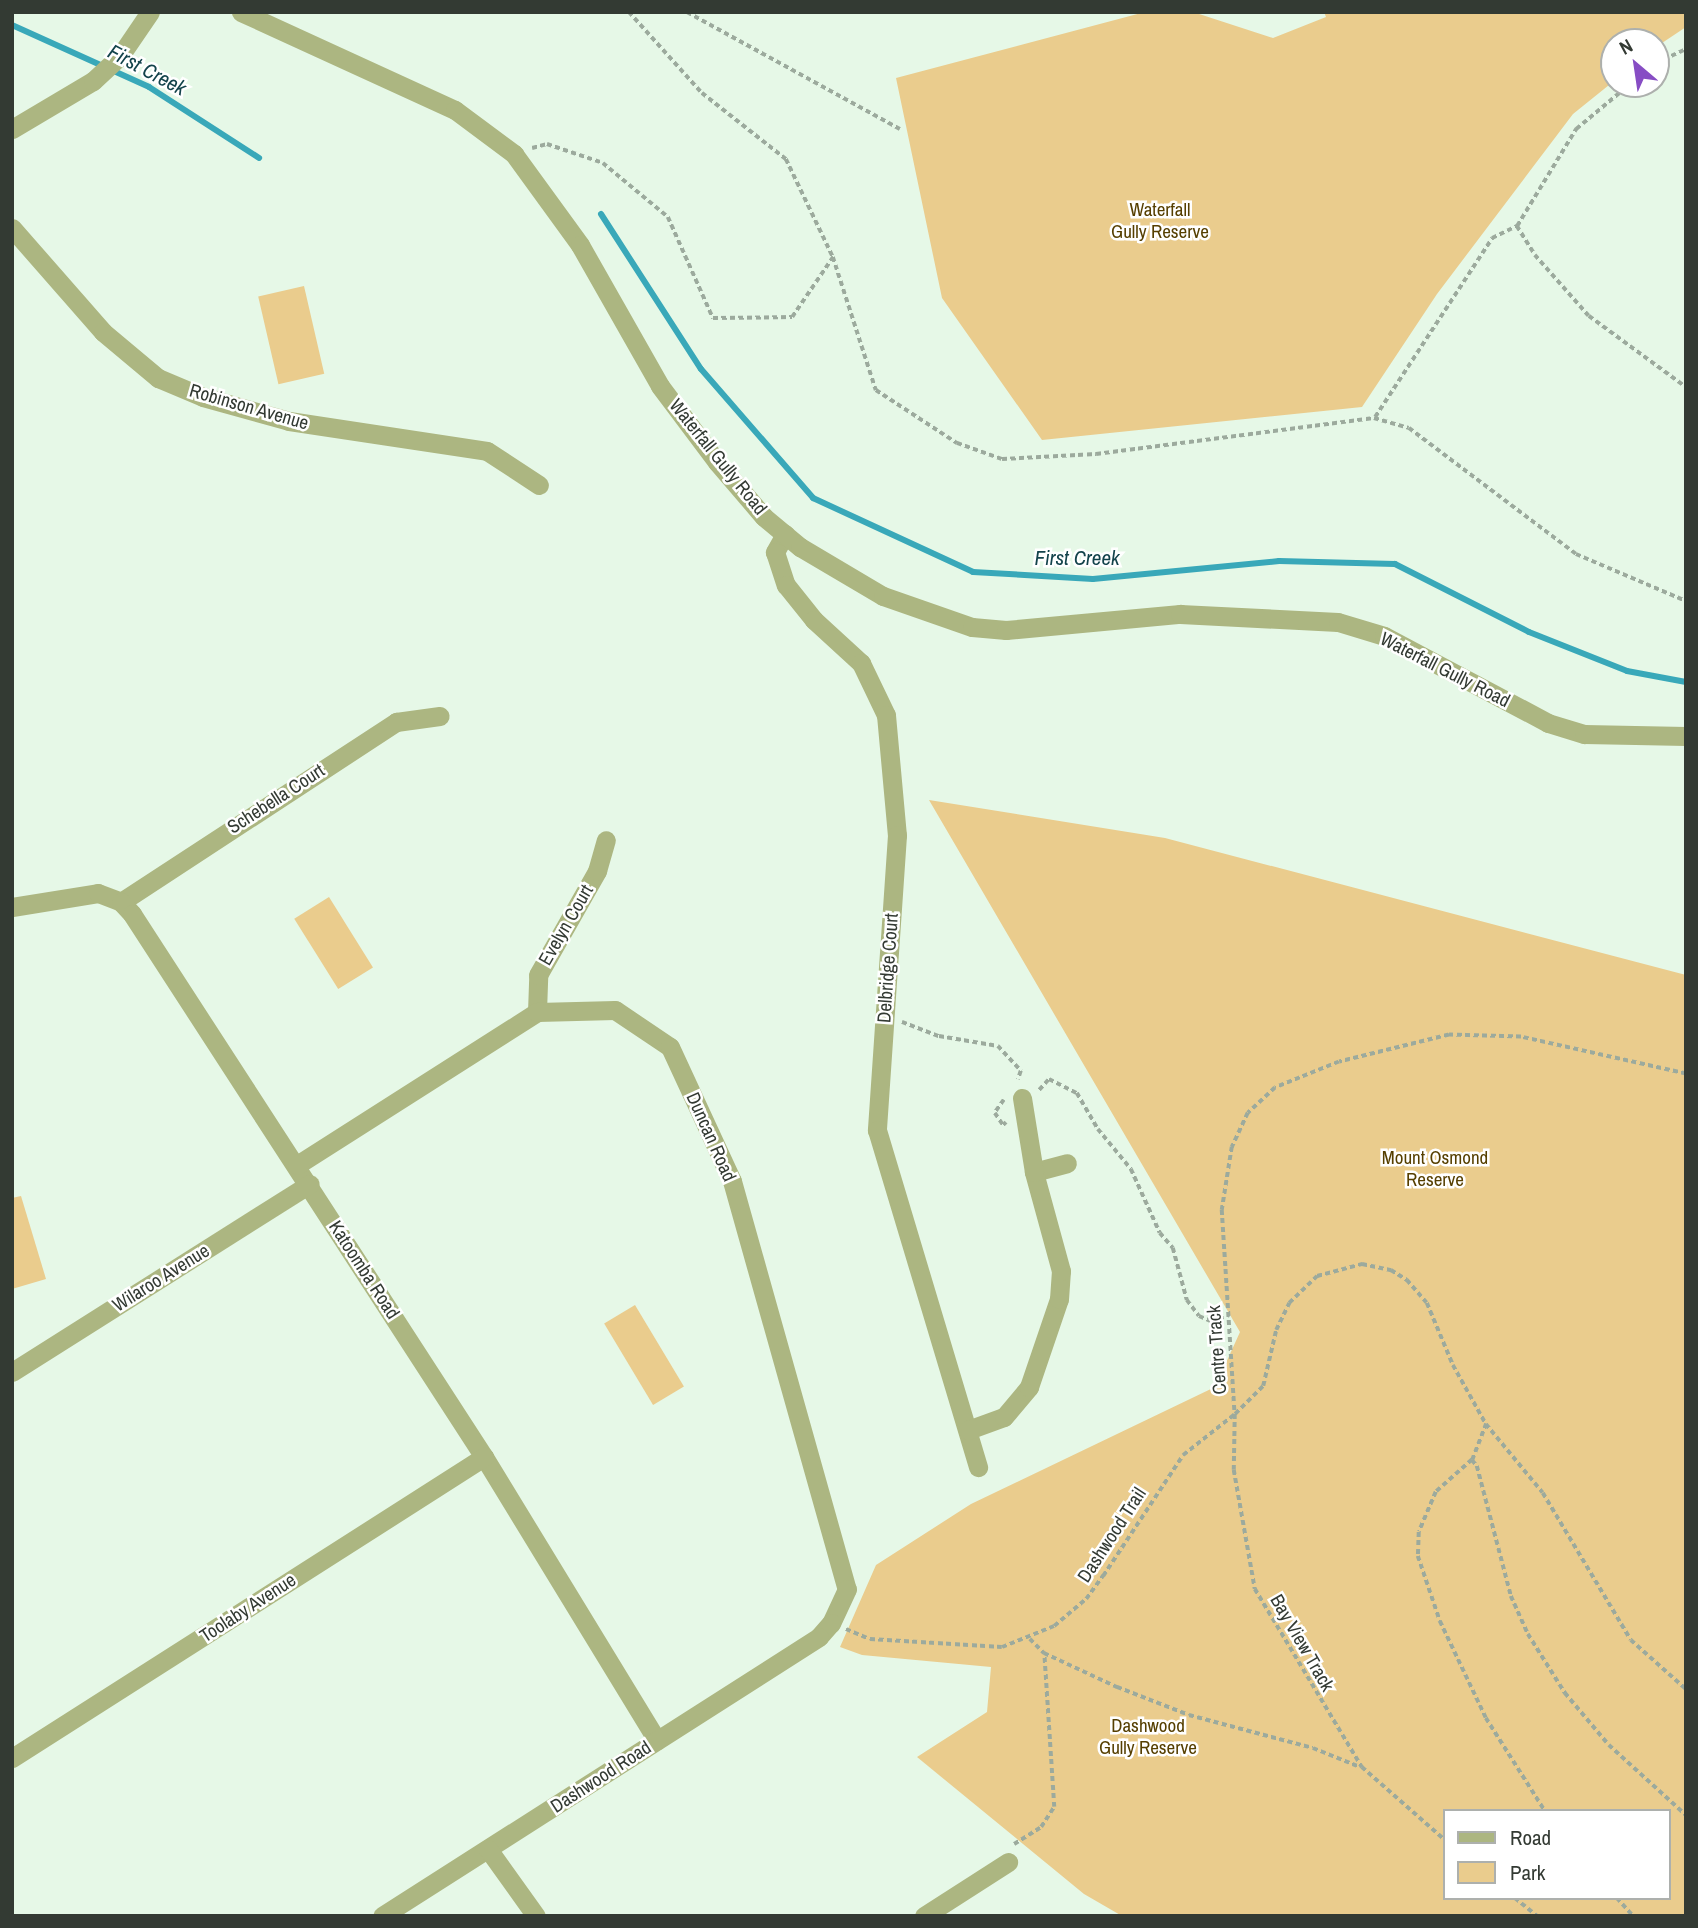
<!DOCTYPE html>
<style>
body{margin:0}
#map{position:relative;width:1698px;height:1928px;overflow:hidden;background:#e6f8e7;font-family:"Archivo Narrow",sans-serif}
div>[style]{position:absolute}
.green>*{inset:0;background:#eacc8d;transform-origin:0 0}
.stream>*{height:6px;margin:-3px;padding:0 3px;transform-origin:3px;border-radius:3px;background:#39a8b9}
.path>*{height:3.5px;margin-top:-1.75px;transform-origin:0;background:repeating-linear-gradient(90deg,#9caa9d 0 5px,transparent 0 8.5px)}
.minor>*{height:19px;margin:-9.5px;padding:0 9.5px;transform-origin:9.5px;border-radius:9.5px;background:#acb681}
.tertiary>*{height:19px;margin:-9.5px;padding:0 9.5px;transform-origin:9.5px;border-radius:9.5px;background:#acb681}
span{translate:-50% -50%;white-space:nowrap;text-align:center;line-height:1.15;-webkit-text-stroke:5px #fff;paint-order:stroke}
.park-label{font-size:19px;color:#563f00}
.street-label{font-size:19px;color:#333a33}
.water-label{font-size:21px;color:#13434b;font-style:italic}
.frame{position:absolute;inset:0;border:14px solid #333a33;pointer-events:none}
.legend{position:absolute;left:1443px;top:1809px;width:228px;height:91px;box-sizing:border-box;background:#fff;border:2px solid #adb0ad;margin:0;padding:9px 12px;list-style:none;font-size:21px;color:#333a33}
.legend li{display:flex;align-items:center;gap:14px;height:35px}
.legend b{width:35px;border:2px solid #adb0ad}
.north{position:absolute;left:1600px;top:28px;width:70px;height:70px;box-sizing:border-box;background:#fff;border:2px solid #adb0ad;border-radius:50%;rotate:331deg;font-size:19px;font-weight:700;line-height:28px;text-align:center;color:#333a33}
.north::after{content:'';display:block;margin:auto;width:24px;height:32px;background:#874dc4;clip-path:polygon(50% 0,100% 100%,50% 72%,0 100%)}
</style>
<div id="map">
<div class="green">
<div style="clip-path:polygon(1145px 12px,1193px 12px,1273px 38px,1326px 17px,1324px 12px,1686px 12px,1686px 27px,1656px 47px,1656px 42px,1614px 42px,1614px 81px,1573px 114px,1437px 294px,1362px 407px,1042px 440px,942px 298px,896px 78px)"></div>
<div style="left:304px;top:286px;width:90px;height:47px;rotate:77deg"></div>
<div style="clip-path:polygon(evenodd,929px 800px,1165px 838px,1686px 975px,1686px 1916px,1122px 1916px,1084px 1894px,917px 1757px,987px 1712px,991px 1667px,862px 1655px,840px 1647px,876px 1565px,971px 1504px,1215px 1387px,1240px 1332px,929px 800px,1444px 1811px,1668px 1811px,1668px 1898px,1444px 1898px,1444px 1811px)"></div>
<div style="left:329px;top:897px;width:83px;height:41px;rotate:58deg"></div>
<div style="clip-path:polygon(21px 1196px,46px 1279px,12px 1289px,12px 1198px)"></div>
<div style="left:635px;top:1305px;width:95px;height:36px;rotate:59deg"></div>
</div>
<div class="stream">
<div style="left:12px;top:25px;width:150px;rotate:24.3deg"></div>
<div style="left:149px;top:87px;width:131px;rotate:32.8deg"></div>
<div style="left:601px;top:214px;width:184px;rotate:57.2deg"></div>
<div style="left:701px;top:369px;width:171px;rotate:49deg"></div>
<div style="left:813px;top:498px;width:176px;rotate:24.8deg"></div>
<div style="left:973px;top:572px;width:120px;rotate:3.3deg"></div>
<div style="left:1093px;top:579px;width:187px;rotate:-5.5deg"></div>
<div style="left:1279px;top:561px;width:116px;rotate:1.5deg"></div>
<div style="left:1395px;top:564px;width:150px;rotate:26.9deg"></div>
<div style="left:1529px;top:632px;width:105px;rotate:21.7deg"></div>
<div style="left:1627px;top:671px;width:60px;rotate:10.6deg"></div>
</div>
<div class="path">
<div style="left:629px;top:12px;width:109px;rotate:48deg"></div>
<div style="left:702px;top:93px;width:107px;rotate:38.2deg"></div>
<div style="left:786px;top:159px;width:109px;rotate:64.4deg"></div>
<div style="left:833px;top:257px;width:140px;rotate:72.1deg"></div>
<div style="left:876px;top:390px;width:97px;rotate:33.2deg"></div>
<div style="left:957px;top:443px;width:48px;rotate:19.6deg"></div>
<div style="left:1002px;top:459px;width:94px;rotate:-3deg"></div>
<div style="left:1096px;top:454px;width:280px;rotate:-7.4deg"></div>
<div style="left:1374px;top:418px;width:36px;rotate:16deg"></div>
<div style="left:1409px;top:428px;width:209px;rotate:37deg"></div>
<div style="left:1576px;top:554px;width:120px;rotate:23.1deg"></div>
<div style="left:687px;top:12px;width:243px;rotate:28.8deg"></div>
<div style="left:1656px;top:63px;width:33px;rotate:-25deg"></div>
<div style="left:532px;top:148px;width:16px;rotate:-15deg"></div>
<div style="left:547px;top:144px;width:59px;rotate:18.7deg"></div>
<div style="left:603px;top:163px;width:85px;rotate:39.7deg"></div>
<div style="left:668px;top:217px;width:111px;rotate:66deg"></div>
<div style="left:713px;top:318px;width:79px;rotate:-0.7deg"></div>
<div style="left:792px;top:317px;width:73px;rotate:-55.7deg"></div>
<div style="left:1517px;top:226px;width:114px;rotate:-58.7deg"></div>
<div style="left:1576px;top:129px;width:70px;rotate:-39.8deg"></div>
<div style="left:1375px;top:417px;width:214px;rotate:-56.8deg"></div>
<div style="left:1492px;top:238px;width:28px;rotate:-26deg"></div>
<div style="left:1517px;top:226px;width:34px;rotate:58deg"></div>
<div style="left:1535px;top:255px;width:81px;rotate:48.5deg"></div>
<div style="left:1589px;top:316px;width:120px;rotate:36.2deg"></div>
<div style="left:902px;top:1022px;width:40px;rotate:21deg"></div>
<div style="left:939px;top:1036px;width:60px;rotate:9.6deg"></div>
<div style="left:998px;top:1046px;width:34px;rotate:47deg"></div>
<div style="left:1021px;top:1071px;width:9px;rotate:108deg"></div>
<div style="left:1686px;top:1074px;width:169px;rotate:-167.4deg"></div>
<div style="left:1521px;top:1037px;width:72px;rotate:-178.4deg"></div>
<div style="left:1449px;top:1035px;width:113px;rotate:166.2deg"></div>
<div style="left:1339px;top:1062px;width:69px;rotate:157.9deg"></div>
<div style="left:1275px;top:1088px;width:37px;rotate:137deg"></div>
<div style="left:1248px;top:1113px;width:38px;rotate:115deg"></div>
<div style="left:1232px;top:1147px;width:64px;rotate:99deg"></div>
<div style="left:1222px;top:1210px;width:204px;rotate:86.4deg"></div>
<div style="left:1235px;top:1414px;width:40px;rotate:-45deg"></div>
<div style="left:1263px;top:1386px;width:57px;rotate:-76.9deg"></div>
<div style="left:1276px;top:1330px;width:30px;rotate:-64deg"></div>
<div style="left:1289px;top:1303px;width:39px;rotate:-44deg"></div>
<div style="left:1317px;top:1276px;width:47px;rotate:-14.9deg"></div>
<div style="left:1362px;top:1264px;width:30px;rotate:12deg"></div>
<div style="left:1391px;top:1270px;width:19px;rotate:32deg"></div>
<div style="left:1407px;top:1280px;width:30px;rotate:49deg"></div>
<div style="left:1427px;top:1303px;width:67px;rotate:67.2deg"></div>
<div style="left:1453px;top:1365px;width:68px;rotate:60.8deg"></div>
<div style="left:1486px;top:1424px;width:89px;rotate:50.4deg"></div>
<div style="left:1543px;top:1493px;width:171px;rotate:59.1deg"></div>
<div style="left:1631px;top:1640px;width:74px;rotate:41.7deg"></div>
<div style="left:1039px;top:1090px;width:15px;rotate:-48deg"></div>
<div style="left:1049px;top:1079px;width:31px;rotate:27deg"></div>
<div style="left:1077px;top:1093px;width:42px;rotate:59.7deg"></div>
<div style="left:1098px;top:1129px;width:52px;rotate:50.5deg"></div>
<div style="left:1131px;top:1169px;width:70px;rotate:65.6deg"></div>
<div style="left:1160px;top:1233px;width:20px;rotate:49deg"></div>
<div style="left:1173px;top:1248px;width:54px;rotate:74.9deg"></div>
<div style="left:1187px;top:1300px;width:20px;rotate:53deg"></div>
<div style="left:1199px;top:1316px;width:13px;rotate:23deg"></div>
<div style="left:1211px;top:1321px;width:19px;rotate:-18deg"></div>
<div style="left:1004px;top:1100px;width:16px;rotate:125deg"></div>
<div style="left:995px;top:1113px;width:14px;rotate:56deg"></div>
<div style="left:1003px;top:1125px;width:4px;rotate:-45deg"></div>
<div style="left:1235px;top:1414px;width:56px;rotate:91deg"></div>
<div style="left:1234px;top:1470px;width:121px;rotate:80deg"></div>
<div style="left:1255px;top:1589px;width:208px;rotate:59deg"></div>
<div style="left:1362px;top:1767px;width:109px;rotate:41.3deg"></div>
<div style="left:1472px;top:1460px;width:8px;rotate:50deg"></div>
<div style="left:1477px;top:1466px;width:134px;rotate:75.3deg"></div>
<div style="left:1511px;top:1596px;width:42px;rotate:65.9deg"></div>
<div style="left:1528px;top:1634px;width:70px;rotate:57.9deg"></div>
<div style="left:1565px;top:1693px;width:68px;rotate:49.8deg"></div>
<div style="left:1609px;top:1745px;width:104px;rotate:42.3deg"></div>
<div style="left:1472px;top:1460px;width:48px;rotate:138.4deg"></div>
<div style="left:1436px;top:1492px;width:43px;rotate:113deg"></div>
<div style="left:1419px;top:1532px;width:24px;rotate:92deg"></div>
<div style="left:1418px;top:1556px;width:69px;rotate:71.3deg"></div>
<div style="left:1440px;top:1621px;width:107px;rotate:64.6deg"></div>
<div style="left:1486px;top:1718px;width:110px;rotate:57.6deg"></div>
<div style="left:1472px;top:1460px;width:39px;rotate:-69deg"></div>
<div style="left:846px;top:1629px;width:26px;rotate:23deg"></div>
<div style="left:870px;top:1639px;width:132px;rotate:3.5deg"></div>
<div style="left:1002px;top:1647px;width:56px;rotate:-22deg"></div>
<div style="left:1054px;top:1626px;width:42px;rotate:-40.2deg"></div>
<div style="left:1086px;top:1599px;width:29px;rotate:-54deg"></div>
<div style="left:1103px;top:1576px;width:145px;rotate:-56.5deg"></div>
<div style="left:1183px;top:1455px;width:66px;rotate:-38.3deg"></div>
<div style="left:1030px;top:1639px;width:20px;rotate:45deg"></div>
<div style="left:1044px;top:1653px;width:81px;rotate:25deg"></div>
<div style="left:1117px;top:1687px;width:77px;rotate:21.3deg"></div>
<div style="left:1189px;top:1715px;width:128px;rotate:14.9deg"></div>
<div style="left:1313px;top:1748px;width:51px;rotate:22deg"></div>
<div style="left:1014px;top:1844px;width:32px;rotate:-32deg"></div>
<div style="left:1041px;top:1827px;width:24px;rotate:-57deg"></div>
<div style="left:1054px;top:1807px;width:154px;rotate:-93.7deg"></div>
<div style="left:1515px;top:1898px;width:28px;rotate:39deg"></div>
<div style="left:1617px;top:1898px;width:24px;rotate:48deg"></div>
</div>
<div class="minor">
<div style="left:12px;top:129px;width:94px;rotate:-30.7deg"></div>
<div style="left:93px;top:81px;width:37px;rotate:-43deg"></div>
<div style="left:120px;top:56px;width:53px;rotate:-55.7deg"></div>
<div style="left:12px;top:228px;width:138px;rotate:48.8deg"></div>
<div style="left:103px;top:332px;width:72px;rotate:39.9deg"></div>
<div style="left:158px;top:378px;width:49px;rotate:22.9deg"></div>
<div style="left:203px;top:397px;width:89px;rotate:15.6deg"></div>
<div style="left:289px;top:421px;width:200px;rotate:8.6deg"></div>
<div style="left:487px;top:451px;width:62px;rotate:33.2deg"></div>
<div style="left:785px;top:534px;width:21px;rotate:119deg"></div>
<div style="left:775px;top:552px;width:35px;rotate:72deg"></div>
<div style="left:786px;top:585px;width:45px;rotate:51.3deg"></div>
<div style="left:814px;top:620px;width:64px;rotate:42.5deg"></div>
<div style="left:861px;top:663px;width:58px;rotate:64.3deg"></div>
<div style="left:886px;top:715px;width:121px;rotate:84.8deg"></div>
<div style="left:897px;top:835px;width:296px;rotate:93.9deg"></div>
<div style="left:877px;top:1130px;width:352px;rotate:73.3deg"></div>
<div style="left:121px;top:902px;width:329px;rotate:-33.2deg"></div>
<div style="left:396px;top:722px;width:44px;rotate:-7.8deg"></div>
<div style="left:12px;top:907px;width:87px;rotate:-9.2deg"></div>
<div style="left:98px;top:893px;width:25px;rotate:21deg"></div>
<div style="left:121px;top:902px;width:16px;rotate:47deg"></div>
<div style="left:132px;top:914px;width:647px;rotate:57.05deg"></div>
<div style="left:484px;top:1457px;width:332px;rotate:58.6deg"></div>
<div style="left:537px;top:1012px;width:37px;rotate:-88deg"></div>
<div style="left:538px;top:975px;width:120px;rotate:-60.4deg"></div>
<div style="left:597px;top:871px;width:32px;rotate:-74deg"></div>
<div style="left:297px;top:1165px;width:285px;rotate:-32.5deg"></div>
<div style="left:537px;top:1012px;width:78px;rotate:-1.5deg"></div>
<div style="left:615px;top:1010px;width:66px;rotate:33.9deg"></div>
<div style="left:670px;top:1047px;width:148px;rotate:65.2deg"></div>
<div style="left:732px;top:1181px;width:424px;rotate:74.3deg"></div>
<div style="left:847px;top:1589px;width:38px;rotate:115deg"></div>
<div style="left:831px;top:1623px;width:18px;rotate:131deg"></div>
<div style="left:819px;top:1637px;width:518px;rotate:147.44deg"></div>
<div style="left:1034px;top:1172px;width:34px;rotate:-15deg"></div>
<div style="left:12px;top:1372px;width:352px;rotate:-32.3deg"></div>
<div style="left:968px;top:1430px;width:38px;rotate:-20deg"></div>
<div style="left:1004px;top:1417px;width:39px;rotate:-50deg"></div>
<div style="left:1029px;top:1387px;width:93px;rotate:-71.2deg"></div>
<div style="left:1059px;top:1299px;width:28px;rotate:-86deg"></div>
<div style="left:1061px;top:1271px;width:103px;rotate:-105.3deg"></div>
<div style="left:1034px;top:1172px;width:75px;rotate:-99.2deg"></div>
<div style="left:12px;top:1758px;width:560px;rotate:-32.53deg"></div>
<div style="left:488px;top:1849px;width:82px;rotate:54.4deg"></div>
<div style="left:924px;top:1916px;width:100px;rotate:-32.7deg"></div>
</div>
<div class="tertiary">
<div style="left:241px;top:12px;width:235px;rotate:24.6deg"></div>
<div style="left:455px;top:110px;width:74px;rotate:36.7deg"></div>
<div style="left:514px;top:154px;width:112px;rotate:54deg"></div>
<div style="left:580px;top:245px;width:162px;rotate:60.4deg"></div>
<div style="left:660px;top:386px;width:95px;rotate:53.1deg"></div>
<div style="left:717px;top:462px;width:72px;rotate:49.5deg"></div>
<div style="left:764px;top:517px;width:47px;rotate:39.8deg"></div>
<div style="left:800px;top:547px;width:96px;rotate:30.6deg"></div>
<div style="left:883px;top:596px;width:94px;rotate:19.2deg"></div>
<div style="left:972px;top:627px;width:34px;rotate:5deg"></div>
<div style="left:1006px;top:630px;width:175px;rotate:-5.3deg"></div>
<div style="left:1180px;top:614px;width:158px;rotate:2.9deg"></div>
<div style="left:1338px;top:622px;width:48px;rotate:16.9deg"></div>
<div style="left:1384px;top:636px;width:186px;rotate:27.9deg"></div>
<div style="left:1548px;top:723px;width:38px;rotate:17deg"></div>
<div style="left:1584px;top:734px;width:102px;rotate:1.1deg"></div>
</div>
<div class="park-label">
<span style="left:1160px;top:221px">Waterfall<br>Gully Reserve</span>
<span style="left:1435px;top:1169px">Mount Osmond<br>Reserve</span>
<span style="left:1148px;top:1737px">Dashwood<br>Gully Reserve</span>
</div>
<div class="street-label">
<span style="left:249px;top:407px;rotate:16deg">Robinson Avenue</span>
<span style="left:718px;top:457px;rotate:51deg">Waterfall Gully Road</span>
<span style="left:1445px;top:670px;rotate:27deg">Waterfall Gully Road</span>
<span style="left:276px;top:799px;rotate:-33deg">Schebella Court</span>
<span style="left:566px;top:925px;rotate:-60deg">Evelyn Court</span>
<span style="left:888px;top:968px;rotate:-86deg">Delbridge Court</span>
<span style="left:711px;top:1137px;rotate:66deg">Duncan Road</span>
<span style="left:364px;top:1270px;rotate:57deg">Katoomba Road</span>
<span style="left:161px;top:1278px;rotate:-32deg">Wilaroo Avenue</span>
<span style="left:1217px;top:1350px;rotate:-94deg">Centre Track</span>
<span style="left:1112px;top:1535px;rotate:-57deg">Dashwood Trail</span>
<span style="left:248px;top:1608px;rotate:-33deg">Toolaby Avenue</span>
<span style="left:1302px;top:1643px;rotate:60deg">Bay View Track</span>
<span style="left:601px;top:1777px;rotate:-33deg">Dashwood Road</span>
</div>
<div class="water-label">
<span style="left:147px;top:70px;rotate:28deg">First Creek</span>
<span style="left:1077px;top:558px">First Creek</span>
</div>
<div class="frame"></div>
<ul class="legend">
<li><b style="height:9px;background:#acb681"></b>Road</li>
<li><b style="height:19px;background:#eacc8d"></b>Park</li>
</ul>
<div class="north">N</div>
</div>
